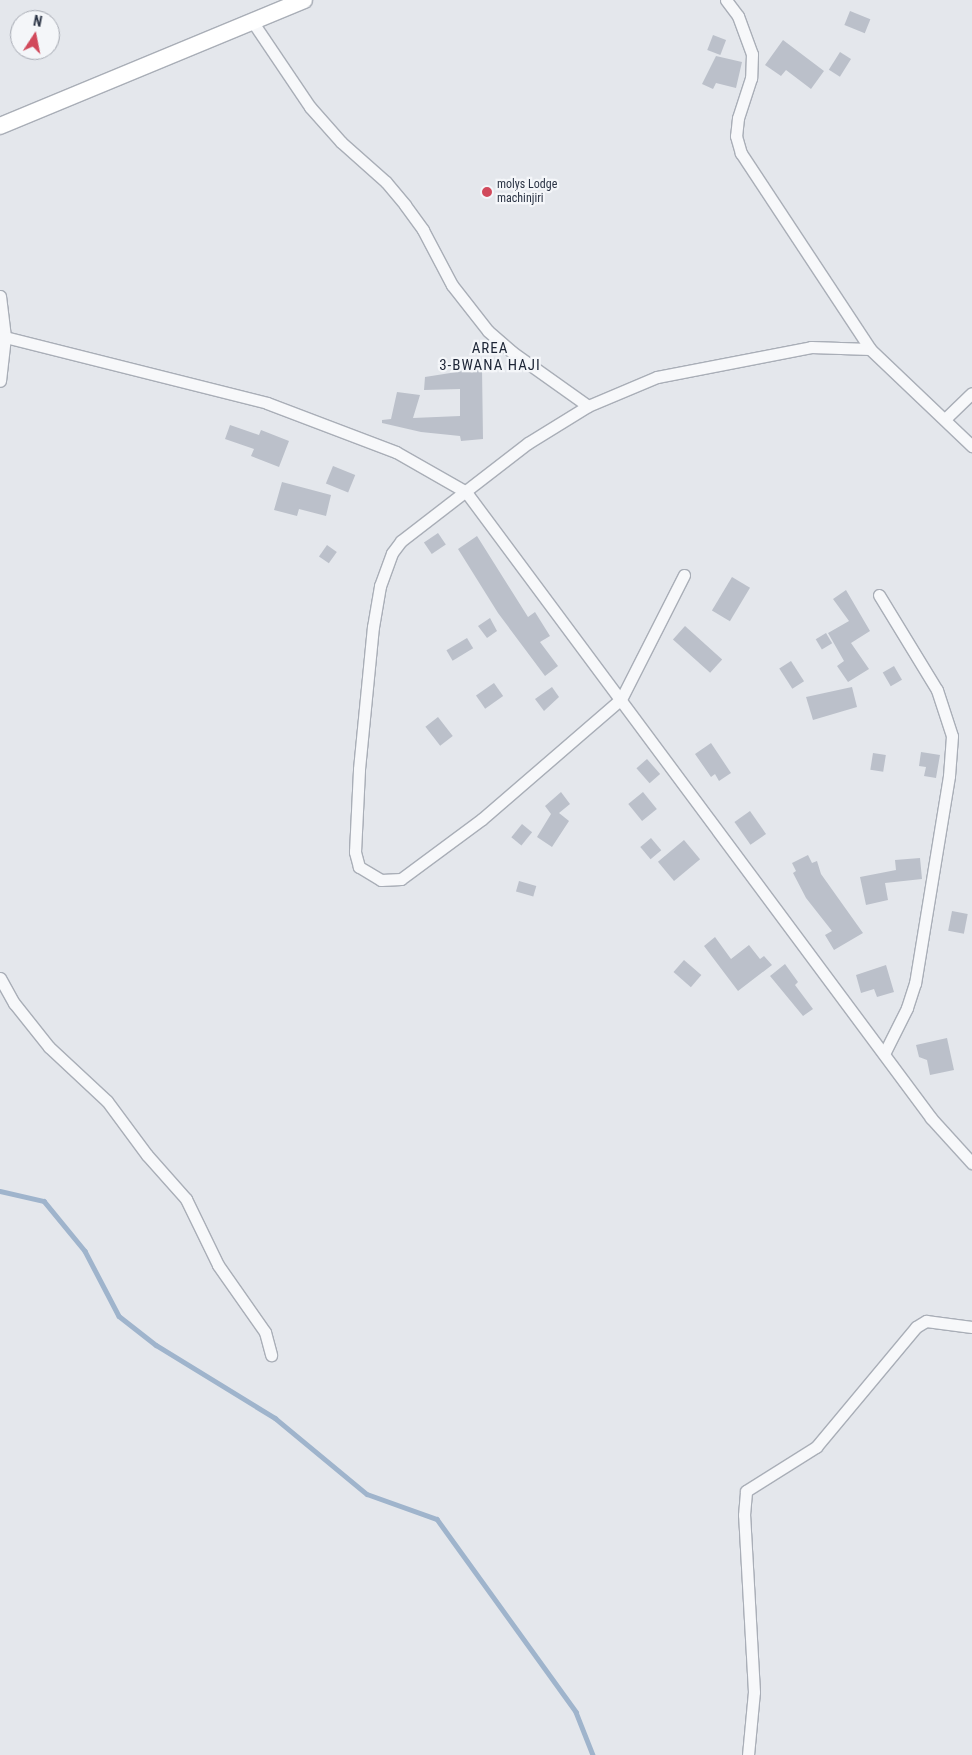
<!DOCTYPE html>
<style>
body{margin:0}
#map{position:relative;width:972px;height:1755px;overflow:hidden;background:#e4e7ec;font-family:"Roboto Condensed",sans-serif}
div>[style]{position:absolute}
.stream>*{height:4.5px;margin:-2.25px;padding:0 2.25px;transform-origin:2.25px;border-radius:2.25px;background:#9fb4cc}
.building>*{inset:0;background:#bbc0ca;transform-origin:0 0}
.roads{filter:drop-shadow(1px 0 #a9aeb7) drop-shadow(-1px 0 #a9aeb7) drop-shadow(0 1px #a9aeb7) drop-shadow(0 -1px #a9aeb7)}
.street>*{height:11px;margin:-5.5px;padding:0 5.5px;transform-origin:5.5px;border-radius:5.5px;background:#f7f8fa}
.secondary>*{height:16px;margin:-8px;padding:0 8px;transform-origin:8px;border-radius:8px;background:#fff}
.dots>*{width:14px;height:14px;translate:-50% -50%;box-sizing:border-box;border:2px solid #f4f6f9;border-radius:50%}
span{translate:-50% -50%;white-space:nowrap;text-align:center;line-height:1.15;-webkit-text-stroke:4.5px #f4f6f9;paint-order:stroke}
.poi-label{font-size:12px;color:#2b3445}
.left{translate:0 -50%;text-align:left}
.quarter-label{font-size:15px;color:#1d2536;letter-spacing:1px}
.north{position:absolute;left:10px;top:10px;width:50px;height:50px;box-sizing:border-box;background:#f4f6f9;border:1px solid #a4a8b1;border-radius:50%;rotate:11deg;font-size:14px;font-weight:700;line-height:20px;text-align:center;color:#2b3445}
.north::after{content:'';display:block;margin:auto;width:18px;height:22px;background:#d1495b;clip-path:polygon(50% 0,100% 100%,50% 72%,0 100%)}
</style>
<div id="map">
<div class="stream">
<div style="left:0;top:1191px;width:45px;rotate:12.8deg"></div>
<div style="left:44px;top:1201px;width:65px;rotate:50.6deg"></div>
<div style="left:85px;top:1251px;width:73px;rotate:62.4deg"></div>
<div style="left:119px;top:1316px;width:47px;rotate:38.1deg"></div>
<div style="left:156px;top:1345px;width:140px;rotate:31.5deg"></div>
<div style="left:275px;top:1418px;width:119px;rotate:39.6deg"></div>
<div style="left:367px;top:1494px;width:74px;rotate:19.7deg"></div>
<div style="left:437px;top:1519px;width:238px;rotate:54.2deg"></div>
<div style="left:576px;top:1712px;width:46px;rotate:68.4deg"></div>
</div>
<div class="building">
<div style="left:850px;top:11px;width:22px;height:15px;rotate:22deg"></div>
<div style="left:713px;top:35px;width:14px;height:16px;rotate:21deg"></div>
<div style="clip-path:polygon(783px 40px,824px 71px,811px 89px,786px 70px,781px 76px,765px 65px)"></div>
<div style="left:840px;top:52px;width:13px;height:21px;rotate:32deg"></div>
<div style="clip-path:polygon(716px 56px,742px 62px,736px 88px,716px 83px,713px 89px,702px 84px)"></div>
<div style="clip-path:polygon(482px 368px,483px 439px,461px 441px,460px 436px,421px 432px,382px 423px,382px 420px,391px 419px,397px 392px,420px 395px,413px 418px,460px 416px,460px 389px,424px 390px,425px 377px)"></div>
<div style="clip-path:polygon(230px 425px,259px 435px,261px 430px,289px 441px,279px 467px,251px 456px,254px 449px,225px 439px)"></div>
<div style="left:333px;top:466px;width:24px;height:19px;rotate:22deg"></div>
<div style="clip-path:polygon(282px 482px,331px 495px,326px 516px,299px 509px,297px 516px,274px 510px)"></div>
<div style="left:438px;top:533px;width:14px;height:17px;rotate:56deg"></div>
<div style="clip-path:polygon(477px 536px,528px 617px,535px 612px,550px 636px,540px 642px,558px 666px,545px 676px,498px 613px,458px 549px)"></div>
<div style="left:327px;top:545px;width:12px;height:14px;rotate:35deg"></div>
<div style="left:732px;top:577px;width:21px;height:39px;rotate:31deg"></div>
<div style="clip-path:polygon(846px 590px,870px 631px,851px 643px,869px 669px,848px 682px,837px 666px,844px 661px,828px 633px,849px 621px,833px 599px)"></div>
<div style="clip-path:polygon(490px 618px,497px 631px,487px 638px,478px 626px)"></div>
<div style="left:685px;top:626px;width:50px;height:18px;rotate:42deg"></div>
<div style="left:826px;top:633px;width:12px;height:12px;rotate:59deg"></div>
<div style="left:467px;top:638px;width:12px;height:24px;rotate:59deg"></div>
<div style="left:791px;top:661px;width:24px;height:14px;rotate:57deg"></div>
<div style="left:894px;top:666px;width:16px;height:13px;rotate:60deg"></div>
<div style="left:494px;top:683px;width:16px;height:22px;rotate:55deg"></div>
<div style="clip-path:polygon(552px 687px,559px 697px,544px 711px,535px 699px)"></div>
<div style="clip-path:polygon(852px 687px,857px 707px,813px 720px,806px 697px)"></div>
<div style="left:438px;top:717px;width:24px;height:16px;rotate:52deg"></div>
<div style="clip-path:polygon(711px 743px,731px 773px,719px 781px,715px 774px,711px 777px,695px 754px)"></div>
<div style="clip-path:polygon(921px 752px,940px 755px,936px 778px,924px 776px,926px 767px,919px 766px)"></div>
<div style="left:873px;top:753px;width:13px;height:17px;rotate:9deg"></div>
<div style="left:647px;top:759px;width:20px;height:14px;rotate:49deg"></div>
<div style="clip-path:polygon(561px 792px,570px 804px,559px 813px,569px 821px,552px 847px,537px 837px,551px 814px,545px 806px)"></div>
<div style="left:643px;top:792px;width:22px;height:19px;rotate:51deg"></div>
<div style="left:750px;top:811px;width:28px;height:19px;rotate:55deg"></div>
<div style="left:522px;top:824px;width:13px;height:17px;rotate:39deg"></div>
<div style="left:651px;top:838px;width:16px;height:14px;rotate:50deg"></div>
<div style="left:684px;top:840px;width:25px;height:34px;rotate:50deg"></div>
<div style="clip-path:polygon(808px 855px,812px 863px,817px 861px,821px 874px,863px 933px,834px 950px,825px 935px,832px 931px,806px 898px,793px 873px,796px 871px,792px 863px)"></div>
<div style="clip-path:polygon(920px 858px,922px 879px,885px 883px,888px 900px,866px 905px,860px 877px,896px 870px,895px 860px)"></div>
<div style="left:519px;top:881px;width:18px;height:11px;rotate:16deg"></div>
<div style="left:952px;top:911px;width:16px;height:20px;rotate:11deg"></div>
<div style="clip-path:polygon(715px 937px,731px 959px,749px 945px,760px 959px,764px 956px,772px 965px,738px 991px,704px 946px)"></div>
<div style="left:684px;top:960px;width:23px;height:16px;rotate:41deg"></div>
<div style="clip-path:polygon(785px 964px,798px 982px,795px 985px,813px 1009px,803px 1016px,770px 976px)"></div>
<div style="clip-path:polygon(886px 965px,894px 992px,877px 997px,874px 989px,861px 993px,856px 975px)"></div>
<div style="clip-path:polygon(947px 1038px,954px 1070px,930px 1075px,927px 1060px,919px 1057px,916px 1045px)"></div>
</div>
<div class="roads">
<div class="street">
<div style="left:726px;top:0;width:20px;rotate:53deg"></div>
<div style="left:738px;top:16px;width:40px;rotate:69.8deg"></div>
<div style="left:752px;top:54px;width:24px;rotate:92deg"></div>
<div style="left:751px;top:78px;width:42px;rotate:108deg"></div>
<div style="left:738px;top:118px;width:18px;rotate:96deg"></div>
<div style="left:736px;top:136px;width:18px;rotate:74deg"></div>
<div style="left:741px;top:153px;width:235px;rotate:56.6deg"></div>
<div style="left:870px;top:349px;width:141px;rotate:43.6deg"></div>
<div style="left:252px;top:21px;width:104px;rotate:56deg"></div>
<div style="left:310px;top:107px;width:47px;rotate:48.5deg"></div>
<div style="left:341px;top:142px;width:60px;rotate:41.6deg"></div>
<div style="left:386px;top:182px;width:30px;rotate:50deg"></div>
<div style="left:405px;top:205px;width:31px;rotate:54deg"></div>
<div style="left:423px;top:230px;width:62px;rotate:62.2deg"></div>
<div style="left:452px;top:285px;width:58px;rotate:52deg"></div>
<div style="left:488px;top:331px;width:32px;rotate:41deg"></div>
<div style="left:512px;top:352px;width:93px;rotate:35.4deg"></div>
<div style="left:0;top:296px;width:41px;rotate:83deg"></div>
<div style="left:5px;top:337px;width:44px;rotate:96.5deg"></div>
<div style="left:5px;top:337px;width:270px;rotate:14.1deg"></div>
<div style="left:267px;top:403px;width:138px;rotate:20.8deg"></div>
<div style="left:396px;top:452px;width:81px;rotate:29.7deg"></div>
<div style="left:466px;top:492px;width:780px;rotate:53.39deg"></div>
<div style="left:931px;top:1118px;width:61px;rotate:47.7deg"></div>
<div style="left:945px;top:419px;width:37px;rotate:-44deg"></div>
<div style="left:684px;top:575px;width:139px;rotate:116.9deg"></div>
<div style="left:621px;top:699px;width:184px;rotate:139.2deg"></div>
<div style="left:482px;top:819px;width:101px;rotate:143.5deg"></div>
<div style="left:401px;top:879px;width:20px;rotate:177deg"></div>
<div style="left:381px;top:880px;width:26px;rotate:-149deg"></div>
<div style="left:359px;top:867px;width:16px;rotate:-105deg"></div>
<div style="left:355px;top:852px;width:83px;rotate:-87.2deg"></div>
<div style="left:359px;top:769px;width:143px;rotate:-84.4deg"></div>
<div style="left:373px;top:627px;width:42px;rotate:-80.3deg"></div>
<div style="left:380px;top:586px;width:35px;rotate:-70deg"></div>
<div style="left:392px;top:553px;width:15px;rotate:-53deg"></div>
<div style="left:401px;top:541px;width:160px;rotate:-37.7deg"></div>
<div style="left:528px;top:443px;width:70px;rotate:-31.7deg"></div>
<div style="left:588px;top:406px;width:75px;rotate:-22.8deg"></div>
<div style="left:657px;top:377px;width:157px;rotate:-11deg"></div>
<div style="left:811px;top:347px;width:59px;rotate:1.9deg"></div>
<div style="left:879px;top:595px;width:111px;rotate:58.6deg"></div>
<div style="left:937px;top:690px;width:48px;rotate:71.9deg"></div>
<div style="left:952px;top:736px;width:40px;rotate:94.3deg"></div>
<div style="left:949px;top:776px;width:210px;rotate:99.3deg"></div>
<div style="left:915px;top:983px;width:26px;rotate:108deg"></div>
<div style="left:907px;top:1008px;width:49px;rotate:116.6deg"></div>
<div style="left:0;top:978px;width:29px;rotate:61deg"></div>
<div style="left:14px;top:1003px;width:56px;rotate:51.5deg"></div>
<div style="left:49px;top:1047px;width:79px;rotate:43deg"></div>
<div style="left:107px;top:1101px;width:67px;rotate:53.5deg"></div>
<div style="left:147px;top:1155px;width:59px;rotate:48.4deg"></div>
<div style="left:186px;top:1199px;width:73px;rotate:64.1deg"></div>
<div style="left:218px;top:1265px;width:82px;rotate:55deg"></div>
<div style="left:265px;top:1332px;width:24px;rotate:75deg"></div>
<div style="left:748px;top:1755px;width:63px;rotate:-84.6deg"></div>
<div style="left:754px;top:1692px;width:177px;rotate:-93.2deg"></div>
<div style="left:744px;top:1515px;width:24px;rotate:-85deg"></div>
<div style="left:746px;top:1491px;width:83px;rotate:-32.2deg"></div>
<div style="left:816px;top:1447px;width:156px;rotate:-50.2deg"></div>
<div style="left:916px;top:1327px;width:12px;rotate:-31deg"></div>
<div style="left:926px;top:1321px;width:46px;rotate:7.4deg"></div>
</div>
<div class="secondary">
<div style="left:0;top:126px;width:329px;rotate:-22.5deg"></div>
</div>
</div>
<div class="dots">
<div style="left:487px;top:192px;background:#d1495b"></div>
</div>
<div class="poi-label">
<span class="left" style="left:497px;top:192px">molys Lodge<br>machinjiri</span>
</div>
<div class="quarter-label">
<span style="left:490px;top:357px">AREA<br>3-BWANA HAJI</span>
</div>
<div class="north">N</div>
</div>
